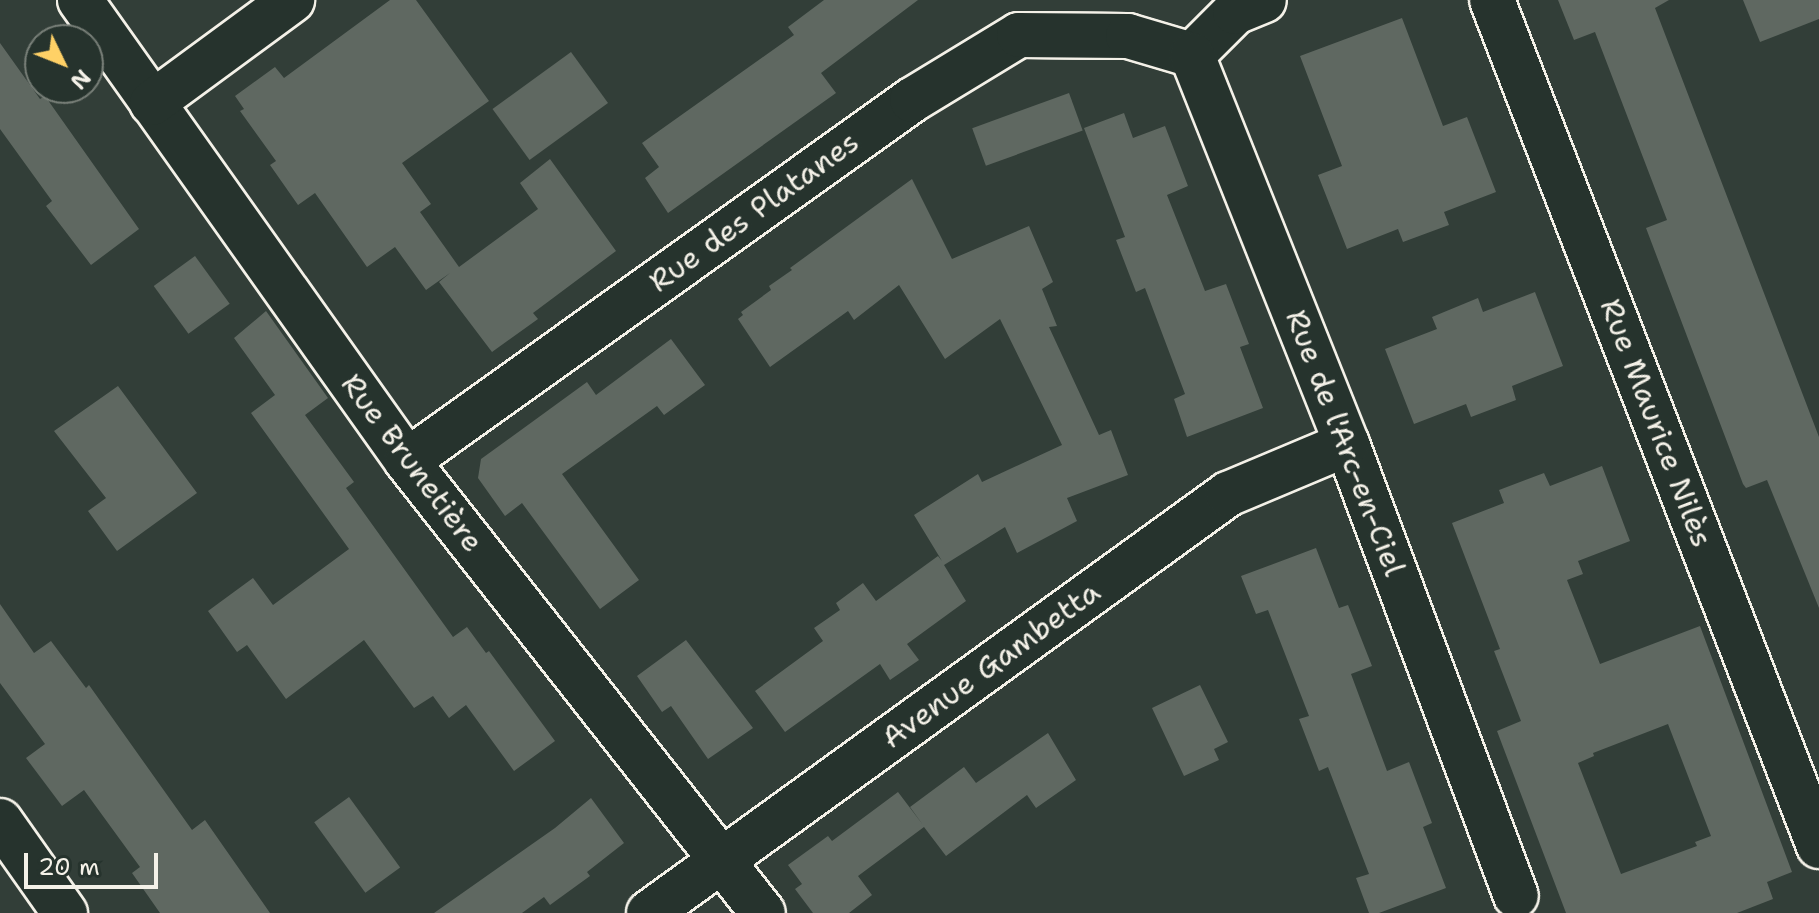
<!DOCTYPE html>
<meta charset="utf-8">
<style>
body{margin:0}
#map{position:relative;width:1819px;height:913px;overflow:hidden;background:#323e38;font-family:"Shantell Sans",sans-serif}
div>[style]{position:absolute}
.building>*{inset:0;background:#5f6861;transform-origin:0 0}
.roads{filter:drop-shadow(2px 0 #f4f1e8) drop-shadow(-2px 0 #f4f1e8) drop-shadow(0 2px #f4f1e8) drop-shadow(0 -2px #f4f1e8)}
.minor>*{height:44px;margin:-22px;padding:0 22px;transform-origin:22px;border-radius:22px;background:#26332d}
span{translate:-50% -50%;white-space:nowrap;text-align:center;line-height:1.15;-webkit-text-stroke:6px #26332d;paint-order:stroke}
.street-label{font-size:30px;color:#f4f1e8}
.north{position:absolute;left:24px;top:24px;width:80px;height:80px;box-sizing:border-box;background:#26332d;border:2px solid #787f78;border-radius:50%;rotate:133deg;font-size:22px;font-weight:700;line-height:32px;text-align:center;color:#f4f1e8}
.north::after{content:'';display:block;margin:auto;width:28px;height:36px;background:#ffd166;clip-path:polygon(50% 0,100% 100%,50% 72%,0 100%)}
.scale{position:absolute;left:24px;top:853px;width:134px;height:36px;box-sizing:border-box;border:4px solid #f4f1e8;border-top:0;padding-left:10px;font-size:24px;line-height:28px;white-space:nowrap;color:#f4f1e8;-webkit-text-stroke:6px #26332d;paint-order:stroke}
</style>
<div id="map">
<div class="building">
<div style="clip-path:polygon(390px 0,416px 0,489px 101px,402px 163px,431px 204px,420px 212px,459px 267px,538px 209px,520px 183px,550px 159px,616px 251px,533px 313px,538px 319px,492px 352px,439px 282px,450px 273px,426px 290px,395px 247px,367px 267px,315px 193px,298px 205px,270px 165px,276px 161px,240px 111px,244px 109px,235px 96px,275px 67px,284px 78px)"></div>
<div style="clip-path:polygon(824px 0,918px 0,821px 73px,836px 93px,668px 213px,645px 178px,659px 167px,642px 143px,794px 35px,788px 27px)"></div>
<div style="clip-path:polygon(1558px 0,1669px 0,1655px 8px,1819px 437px,1819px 608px,1767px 480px,1746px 488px,1743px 484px,1646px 228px,1667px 220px,1595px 32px,1574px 40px)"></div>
<div style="clip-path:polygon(1743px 0,1819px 0,1819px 19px,1760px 42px)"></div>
<div style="clip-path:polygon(1402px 18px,1443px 126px,1467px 117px,1496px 192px,1444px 212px,1449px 225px,1403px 242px,1398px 229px,1347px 249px,1318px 175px,1342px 166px,1300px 56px)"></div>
<div style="clip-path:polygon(0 43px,40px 99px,45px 96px,139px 229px,91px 265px,46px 206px,52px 201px,0 129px)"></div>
<div style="left:571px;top:52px;width:63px;height:97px;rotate:54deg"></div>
<div style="left:1069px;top:93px;width:40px;height:103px;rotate:70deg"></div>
<div style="clip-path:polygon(1124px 113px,1133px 138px,1165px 126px,1188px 186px,1167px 195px,1205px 291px,1226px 284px,1249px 344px,1240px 347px,1263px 408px,1187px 437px,1174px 399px,1185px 394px,1145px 288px,1136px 292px,1116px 240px,1125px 237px,1084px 128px)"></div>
<div style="clip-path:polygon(912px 179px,952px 259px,1029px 226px,1053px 282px,1042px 289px,1057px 326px,1049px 327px,1099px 435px,1111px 430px,1128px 475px,1067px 498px,1077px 521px,1017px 553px,1005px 527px,944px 565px,966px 601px,907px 644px,919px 660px,890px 680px,880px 664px,785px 732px,755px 691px,823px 641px,814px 628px,840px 610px,836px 603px,863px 583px,876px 601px,938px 556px,942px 561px,914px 515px,978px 474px,982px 482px,1062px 445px,1000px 319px,945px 359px,899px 285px,854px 320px,848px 311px,770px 367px,738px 319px,743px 315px,741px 312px,771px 290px,769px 286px,792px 270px,790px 268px)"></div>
<div style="left:195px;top:256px;width:59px;height:51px;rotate:54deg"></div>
<div style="clip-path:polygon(1535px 292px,1563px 366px,1512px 386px,1516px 400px,1471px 417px,1466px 404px,1414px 424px,1385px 349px,1437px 329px,1432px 317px,1478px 298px,1483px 312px)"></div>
<div style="clip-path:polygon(266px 311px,328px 398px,305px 415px,354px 482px,346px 488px,453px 637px,467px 627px,486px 653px,489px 651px,555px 741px,514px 771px,466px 705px,449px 718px,433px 696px,414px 708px,364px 640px,286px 699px,247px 645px,237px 652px,208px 611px,253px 578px,273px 605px,349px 549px,251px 413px,275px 395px,234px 338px)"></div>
<div style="clip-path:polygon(671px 339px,705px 385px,664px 415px,657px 406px,562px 474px,639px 580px,600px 609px,522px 503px,505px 516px,478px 478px,481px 459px,587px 382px,596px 395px)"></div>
<div style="clip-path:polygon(118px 386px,197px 493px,117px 551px,88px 511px,106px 498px,54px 431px)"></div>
<div style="clip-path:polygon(evenodd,1602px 466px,1630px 541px,1578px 561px,1583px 574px,1567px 580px,1600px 664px,1700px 626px,1792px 872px,1767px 882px,1773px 899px,1737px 913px,1566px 913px,1497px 731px,1521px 721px,1494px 651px,1500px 649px,1452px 523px,1504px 503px,1499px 490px,1544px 473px,1550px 486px,1602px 466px,1668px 724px,1711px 836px,1695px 842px,1697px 846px,1621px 874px,1578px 763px,1594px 756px,1593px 753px,1668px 724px)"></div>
<div style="clip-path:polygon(1316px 548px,1339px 608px,1348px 605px,1372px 666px,1351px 674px,1387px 771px,1409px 762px,1432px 823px,1423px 827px,1446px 888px,1379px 913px,1369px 913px,1356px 878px,1369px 874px,1328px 767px,1319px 771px,1299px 719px,1309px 716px,1268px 610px,1256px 614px,1241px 576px)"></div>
<div style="clip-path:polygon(0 604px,34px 653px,51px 641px,86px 688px,89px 685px,192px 830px,205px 820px,270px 913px,160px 913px,132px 873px,140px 867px,84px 790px,62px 806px,26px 758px,45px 744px,0 683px)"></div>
<div style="clip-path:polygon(686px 640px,753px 728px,708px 759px,671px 706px,662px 712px,637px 676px)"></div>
<div style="clip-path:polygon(1200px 685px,1228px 742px,1214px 749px,1219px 760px,1184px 776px,1152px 708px)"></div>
<div style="clip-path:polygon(1048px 733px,1076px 780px,1036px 808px,1027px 795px,946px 856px,924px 827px,858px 876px,872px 895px,849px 913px,813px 913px,795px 889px,802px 884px,788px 865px,828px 836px,832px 841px,898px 792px,923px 825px,910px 807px,964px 767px,976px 783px)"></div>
<div style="left:349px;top:797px;width:87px;height:43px;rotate:54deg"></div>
<div style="clip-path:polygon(591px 798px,624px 843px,587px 872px,590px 876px,550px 905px,544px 897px,522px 913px,434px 913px,555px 828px)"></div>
</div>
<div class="roads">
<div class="minor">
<div style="left:80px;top:0;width:565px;rotate:54.65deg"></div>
<div style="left:407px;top:461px;width:575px;rotate:51.78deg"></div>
<div style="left:1492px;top:0;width:907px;rotate:68.87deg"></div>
<div style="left:1192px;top:55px;width:61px;rotate:-45deg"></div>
<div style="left:1235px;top:12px;width:31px;rotate:-22deg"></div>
<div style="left:152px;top:103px;width:174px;rotate:-36.3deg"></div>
<div style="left:407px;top:461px;width:621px;rotate:-35.56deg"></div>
<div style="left:912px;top:100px;width:125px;rotate:-31.3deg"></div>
<div style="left:1019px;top:35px;width:109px;rotate:0.5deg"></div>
<div style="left:1128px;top:36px;width:67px;rotate:16.5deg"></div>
<div style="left:1192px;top:55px;width:419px;rotate:68.3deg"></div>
<div style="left:1347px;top:444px;width:482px;rotate:69.5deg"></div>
<div style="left:0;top:821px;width:113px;rotate:54.8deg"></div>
<div style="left:649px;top:913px;width:715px;rotate:-35.89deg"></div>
<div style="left:1228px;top:494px;width:129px;rotate:-22.8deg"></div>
</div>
</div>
<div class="street-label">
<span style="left:754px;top:212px;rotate:-36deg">Rue des Platanes</span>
<span style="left:1656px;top:423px;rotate:69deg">Rue Maurice Nilès</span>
<span style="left:1345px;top:443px;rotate:69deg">Rue de l'Arc-en-Ciel</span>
<span style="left:412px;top:463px;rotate:53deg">Rue Brunetière</span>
<span style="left:991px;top:665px;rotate:-36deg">Avenue Gambetta</span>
</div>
<div class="north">N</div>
<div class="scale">20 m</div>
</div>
